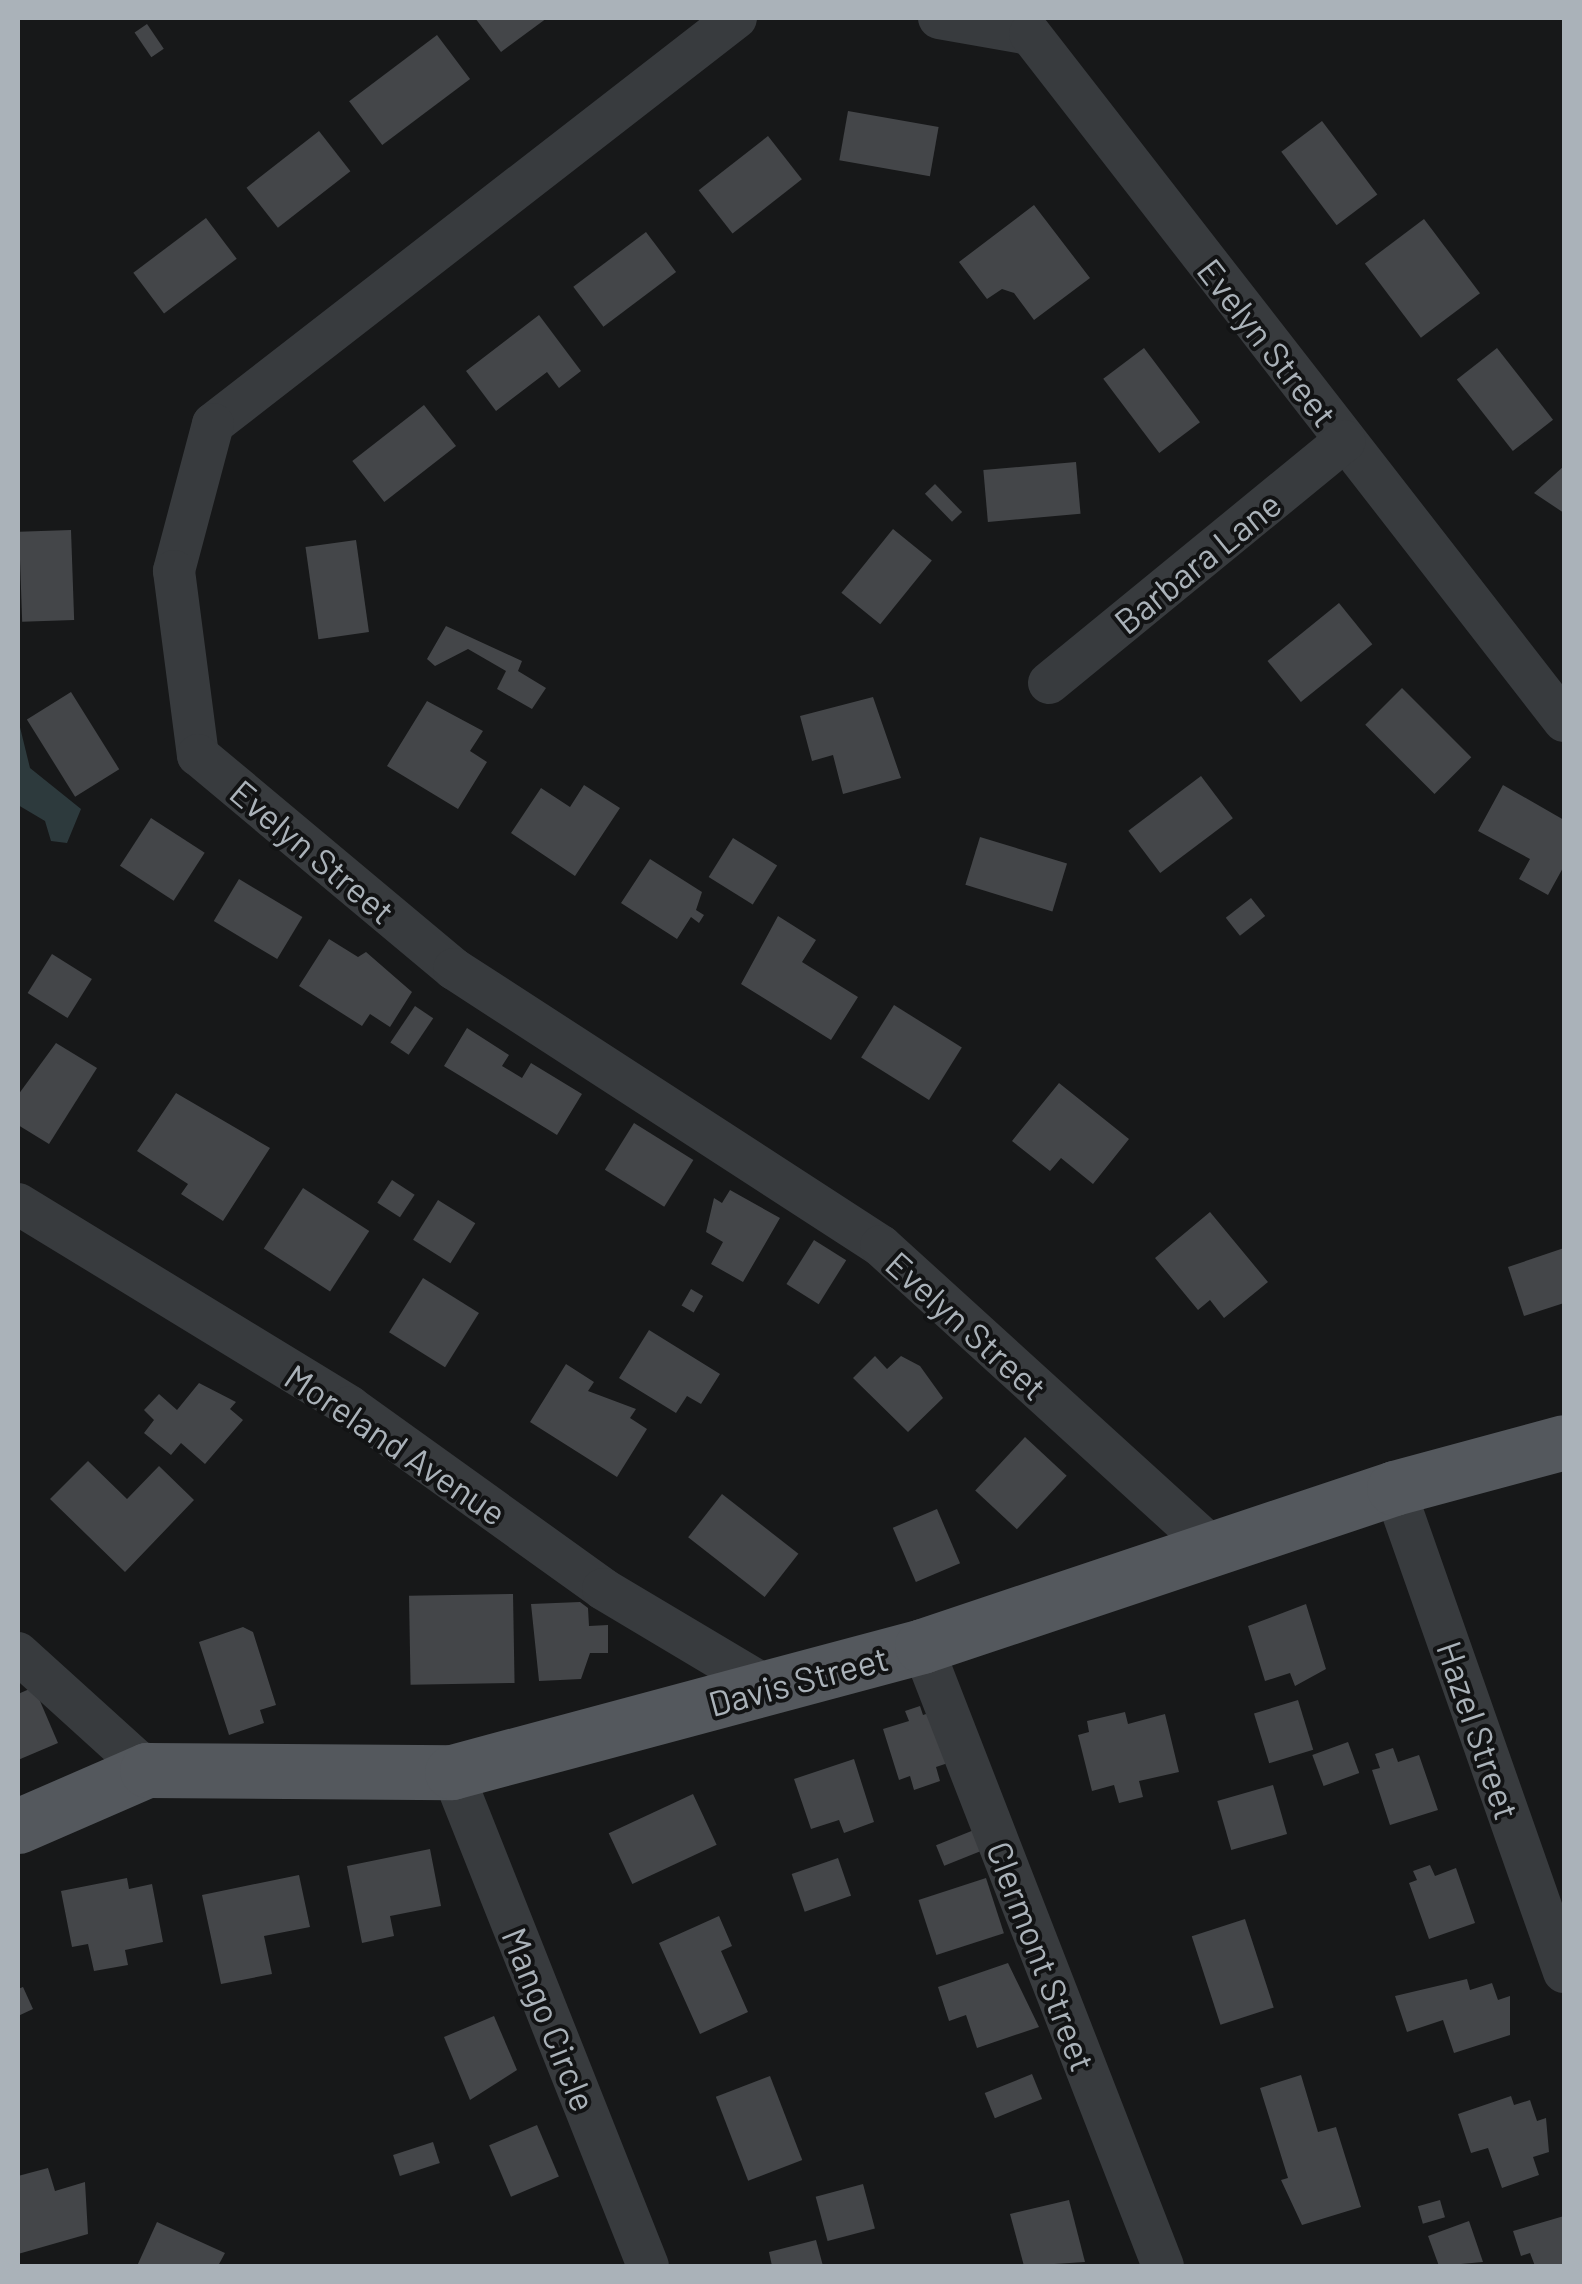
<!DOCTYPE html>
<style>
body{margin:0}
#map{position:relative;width:1582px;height:2284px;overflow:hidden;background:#171819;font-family:Barlow,sans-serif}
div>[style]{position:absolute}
.water>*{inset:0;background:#2d3a3d}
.building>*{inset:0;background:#444649;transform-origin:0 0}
.minor>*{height:42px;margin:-21px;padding:0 21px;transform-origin:21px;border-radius:21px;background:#383b3e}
.major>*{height:55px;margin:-27.5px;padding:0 27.5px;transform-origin:27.5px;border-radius:27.5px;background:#54585d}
span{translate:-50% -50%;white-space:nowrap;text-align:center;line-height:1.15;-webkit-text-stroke:8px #121314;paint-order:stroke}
.street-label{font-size:35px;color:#aab2b9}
.frame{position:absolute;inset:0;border:20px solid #aab2b9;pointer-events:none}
</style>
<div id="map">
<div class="water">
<div style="clip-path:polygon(18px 719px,30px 768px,81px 809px,67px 843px,51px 841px,45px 821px,18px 805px)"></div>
</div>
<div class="building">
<div style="clip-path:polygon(475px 18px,547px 18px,501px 52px)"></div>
<div style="left:147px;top:24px;width:30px;height:15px;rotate:56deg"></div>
<div style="left:437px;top:35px;width:55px;height:110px;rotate:53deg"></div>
<div style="left:848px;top:111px;width:92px;height:50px;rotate:10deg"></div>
<div style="left:1322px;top:121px;width:92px;height:51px;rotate:53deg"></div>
<div style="left:319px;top:131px;width:51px;height:92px;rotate:52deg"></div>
<div style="left:768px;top:136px;width:55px;height:88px;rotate:52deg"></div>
<div style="clip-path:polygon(1034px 205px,1090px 278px,1034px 320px,1014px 293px,1002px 289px,987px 299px,959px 262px)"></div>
<div style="left:206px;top:218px;width:51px;height:91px;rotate:53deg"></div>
<div style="left:1424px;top:219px;width:93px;height:74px;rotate:53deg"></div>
<div style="left:646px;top:232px;width:50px;height:91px;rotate:53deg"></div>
<div style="clip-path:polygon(539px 315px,581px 371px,559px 388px,547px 372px,496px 411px,466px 371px)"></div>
<div style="left:1144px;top:348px;width:93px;height:51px;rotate:53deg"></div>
<div style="left:1497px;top:348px;width:91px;height:51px;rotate:52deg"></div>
<div style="left:424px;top:405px;width:52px;height:91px;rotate:52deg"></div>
<div style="left:1076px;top:462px;width:52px;height:93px;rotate:85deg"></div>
<div style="clip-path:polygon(1564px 466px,1564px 513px,1534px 493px)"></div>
<div style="left:935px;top:484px;width:39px;height:14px;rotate:46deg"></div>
<div style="left:893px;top:529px;width:50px;height:82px;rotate:39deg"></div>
<div style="left:71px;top:530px;width:90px;height:52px;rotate:88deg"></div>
<div style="left:356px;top:540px;width:93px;height:51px;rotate:82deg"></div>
<div style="left:1339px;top:603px;width:53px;height:92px;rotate:51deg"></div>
<div style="clip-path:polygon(446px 626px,522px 661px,518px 671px,546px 688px,532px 709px,497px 689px,506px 671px,468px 649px,435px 666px,427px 659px)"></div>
<div style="left:1402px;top:688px;width:98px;height:52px;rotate:45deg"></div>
<div style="left:71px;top:692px;width:91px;height:52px;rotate:58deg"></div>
<div style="clip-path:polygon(873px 697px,901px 778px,843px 794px,833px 755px,812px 761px,800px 716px)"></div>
<div style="clip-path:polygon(427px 701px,483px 731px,470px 751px,487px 762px,458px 809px,387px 766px)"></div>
<div style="left:1201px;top:776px;width:53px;height:91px;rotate:53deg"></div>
<div style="clip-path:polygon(584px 785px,620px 808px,575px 876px,511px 833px,541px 788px,570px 807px)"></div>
<div style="clip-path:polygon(1503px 785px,1564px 820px,1564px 866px,1548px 895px,1519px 879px,1530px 859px,1478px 831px)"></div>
<div style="left:151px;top:818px;width:64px;height:57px;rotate:33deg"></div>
<div style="left:980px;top:837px;width:91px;height:50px;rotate:17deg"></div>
<div style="left:733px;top:838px;width:52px;height:46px;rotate:32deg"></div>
<div style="clip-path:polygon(650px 859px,702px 892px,696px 910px,704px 915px,699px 923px,691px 917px,677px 939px,621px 903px)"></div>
<div style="left:239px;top:879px;width:74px;height:49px;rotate:31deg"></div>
<div style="left:1251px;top:898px;width:23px;height:32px;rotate:52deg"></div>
<div style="clip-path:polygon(778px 916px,816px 940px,802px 962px,858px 997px,831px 1040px,741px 984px)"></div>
<div style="clip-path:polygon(329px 939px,358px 957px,366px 952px,412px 992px,390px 1027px,370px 1014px,362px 1026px,299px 986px)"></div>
<div style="left:52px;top:954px;width:47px;height:46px;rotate:32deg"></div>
<div style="left:894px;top:1005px;width:80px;height:62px;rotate:32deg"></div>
<div style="left:415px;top:1006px;width:22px;height:44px;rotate:34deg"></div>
<div style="clip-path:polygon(467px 1028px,509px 1055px,502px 1066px,522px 1078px,531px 1063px,582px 1094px,557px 1135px,444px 1066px)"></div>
<div style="clip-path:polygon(56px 1043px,97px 1068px,49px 1144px,18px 1125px,18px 1095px)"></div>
<div style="clip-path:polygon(1059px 1083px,1129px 1139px,1093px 1184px,1061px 1158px,1050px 1171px,1012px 1141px)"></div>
<div style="clip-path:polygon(176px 1093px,270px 1148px,223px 1221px,181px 1194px,188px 1184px,137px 1151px)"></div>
<div style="left:634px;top:1123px;width:70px;height:55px;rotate:32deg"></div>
<div style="left:392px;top:1180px;width:27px;height:27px;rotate:33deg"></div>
<div style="left:303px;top:1188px;width:79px;height:72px;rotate:33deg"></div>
<div style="clip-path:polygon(730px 1190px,780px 1218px,743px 1282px,711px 1264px,723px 1242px,706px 1232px,714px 1198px,722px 1203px)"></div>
<div style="left:438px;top:1200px;width:44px;height:47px;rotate:32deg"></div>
<div style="clip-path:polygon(1210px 1212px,1268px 1282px,1224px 1318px,1210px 1300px,1198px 1310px,1155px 1258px)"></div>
<div style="left:814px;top:1240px;width:38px;height:52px;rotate:32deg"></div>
<div style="clip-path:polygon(1564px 1248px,1564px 1303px,1524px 1316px,1508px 1267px)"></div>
<div style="left:423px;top:1278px;width:66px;height:64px;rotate:32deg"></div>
<div style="left:691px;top:1289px;width:14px;height:19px;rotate:30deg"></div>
<div style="clip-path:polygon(649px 1330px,720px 1374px,701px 1404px,687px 1396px,676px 1413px,619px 1378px)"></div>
<div style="clip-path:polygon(875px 1356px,887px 1369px,901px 1356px,920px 1366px,943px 1398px,908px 1432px,853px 1378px)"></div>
<div style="clip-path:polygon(566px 1364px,594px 1382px,588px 1391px,636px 1409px,630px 1418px,647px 1429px,617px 1477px,530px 1422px)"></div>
<div style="clip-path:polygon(199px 1383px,236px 1402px,230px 1409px,243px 1420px,205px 1464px,181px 1443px,171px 1455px,144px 1433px,154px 1420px,144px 1410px,159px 1394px,177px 1410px)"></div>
<div style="left:1025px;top:1437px;width:57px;height:73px;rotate:43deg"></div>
<div style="clip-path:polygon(88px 1461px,127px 1499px,159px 1466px,194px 1500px,125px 1572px,50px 1499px)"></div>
<div style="left:722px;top:1494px;width:97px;height:55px;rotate:38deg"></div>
<div style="left:937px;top:1509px;width:59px;height:48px;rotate:67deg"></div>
<div style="left:513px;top:1594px;width:89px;height:104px;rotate:89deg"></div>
<div style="clip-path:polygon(580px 1602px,588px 1608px,589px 1626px,608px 1625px,608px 1653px,590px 1653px,581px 1679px,539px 1681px,531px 1604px)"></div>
<div style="clip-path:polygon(1306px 1604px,1326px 1669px,1295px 1686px,1290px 1673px,1265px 1681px,1248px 1626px)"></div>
<div style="clip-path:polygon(243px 1627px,253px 1632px,276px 1705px,260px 1710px,264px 1723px,229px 1735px,199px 1642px)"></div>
<div style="clip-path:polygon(34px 1687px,58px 1743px,18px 1760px,18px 1694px)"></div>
<div style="left:1298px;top:1700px;width:52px;height:46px;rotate:73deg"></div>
<div style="clip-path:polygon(920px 1706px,923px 1715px,944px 1708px,960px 1759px,936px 1767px,940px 1781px,914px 1790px,910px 1776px,899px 1780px,883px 1729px,909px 1721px,905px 1711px)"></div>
<div style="clip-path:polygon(1125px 1712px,1128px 1724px,1165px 1714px,1179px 1772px,1139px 1781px,1143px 1797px,1119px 1803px,1114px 1785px,1092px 1791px,1078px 1735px,1089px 1732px,1087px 1721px)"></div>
<div style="left:1348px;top:1742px;width:33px;height:38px;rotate:70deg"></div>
<div style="clip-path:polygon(1393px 1748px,1398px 1762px,1419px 1755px,1438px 1810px,1390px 1825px,1372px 1770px,1380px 1768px,1375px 1754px)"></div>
<div style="clip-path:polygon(854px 1759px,874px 1822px,844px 1833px,839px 1820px,811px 1829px,794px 1779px)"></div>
<div style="left:1273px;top:1785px;width:51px;height:58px;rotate:74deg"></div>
<div style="left:693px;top:1794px;width:56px;height:93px;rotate:65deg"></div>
<div style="left:974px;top:1830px;width:22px;height:41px;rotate:68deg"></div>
<div style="clip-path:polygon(430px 1849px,441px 1906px,390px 1916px,394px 1936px,362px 1943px,347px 1866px)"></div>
<div style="left:838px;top:1858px;width:40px;height:49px;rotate:71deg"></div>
<div style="clip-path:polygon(1430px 1865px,1435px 1876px,1456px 1868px,1475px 1923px,1429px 1939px,1409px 1883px,1417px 1880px,1413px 1871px)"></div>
<div style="clip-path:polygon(299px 1875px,310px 1927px,264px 1936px,272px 1974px,221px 1984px,202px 1895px)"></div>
<div style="clip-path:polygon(127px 1878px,129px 1889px,152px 1884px,163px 1942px,125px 1950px,128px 1965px,94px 1971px,88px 1944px,72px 1947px,61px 1891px)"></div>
<div style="left:986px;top:1878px;width:58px;height:71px;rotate:72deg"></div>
<div style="clip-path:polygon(719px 1916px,732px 1946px,721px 1951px,748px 2012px,700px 2034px,659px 1943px)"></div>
<div style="left:1245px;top:1919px;width:93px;height:56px;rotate:72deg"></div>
<div style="clip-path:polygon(1008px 1963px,1039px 2027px,977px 2048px,966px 2015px,949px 2021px,938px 1987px)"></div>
<div style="clip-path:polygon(1467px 1979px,1470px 1990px,1492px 1983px,1498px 2000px,1510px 1996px,1510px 2035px,1454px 2053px,1443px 2020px,1407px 2032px,1395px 1996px)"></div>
<div style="clip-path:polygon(23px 1987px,33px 2009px,18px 2016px,18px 1989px)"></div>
<div style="clip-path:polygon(494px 2016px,517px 2070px,470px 2100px,444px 2037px)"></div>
<div style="left:1032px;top:2074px;width:27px;height:51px;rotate:68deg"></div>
<div style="clip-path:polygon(1301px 2075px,1318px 2132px,1336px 2127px,1361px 2207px,1302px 2225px,1281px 2180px,1288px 2178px,1260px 2088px)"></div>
<div style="left:770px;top:2076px;width:90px;height:58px;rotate:69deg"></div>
<div style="clip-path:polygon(1511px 2096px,1514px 2105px,1530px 2100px,1537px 2121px,1546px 2118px,1549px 2152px,1533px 2157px,1539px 2175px,1502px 2188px,1488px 2148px,1471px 2153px,1458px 2114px)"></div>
<div style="left:537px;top:2125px;width:56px;height:52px;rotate:67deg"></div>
<div style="left:433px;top:2142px;width:22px;height:42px;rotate:72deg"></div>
<div style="clip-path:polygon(48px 2168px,55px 2191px,85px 2182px,88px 2234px,18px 2254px,18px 2176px)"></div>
<div style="left:863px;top:2184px;width:46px;height:49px;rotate:75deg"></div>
<div style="clip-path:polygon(1069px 2200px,1085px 2262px,1024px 2266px,1010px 2214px)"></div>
<div style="left:1440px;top:2200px;width:18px;height:23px;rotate:74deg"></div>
<div style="clip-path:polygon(1564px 2216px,1564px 2266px,1535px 2266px,1530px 2253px,1521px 2256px,1513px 2231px)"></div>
<div style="clip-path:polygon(1469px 2221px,1483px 2262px,1439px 2266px,1428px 2236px)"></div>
<div style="clip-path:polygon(157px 2222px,225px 2253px,218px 2266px,137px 2266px)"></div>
<div style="clip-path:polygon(816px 2240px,823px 2266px,772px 2266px,769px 2252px)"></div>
</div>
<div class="minor">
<div style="left:736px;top:18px;width:662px;rotate:142.18deg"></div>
<div style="left:213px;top:424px;width:152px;rotate:104.9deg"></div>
<div style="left:174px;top:571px;width:186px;rotate:82.6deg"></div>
<div style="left:198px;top:755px;width:334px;rotate:39.9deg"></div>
<div style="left:454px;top:969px;width:509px;rotate:32.97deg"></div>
<div style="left:881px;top:1246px;width:456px;rotate:42.3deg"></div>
<div style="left:939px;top:18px;width:92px;rotate:10deg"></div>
<div style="left:1030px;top:34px;width:870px;rotate:52.14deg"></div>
<div style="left:1049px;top:683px;width:382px;rotate:-39.3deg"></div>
<div style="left:18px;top:1204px;width:389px;rotate:31.4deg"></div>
<div style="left:350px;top:1407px;width:312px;rotate:35.7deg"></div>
<div style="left:603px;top:1589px;width:196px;rotate:30.8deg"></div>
<div style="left:1394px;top:1488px;width:513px;rotate:70.65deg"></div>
<div style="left:922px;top:1646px;width:665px;rotate:68.76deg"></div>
<div style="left:18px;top:1653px;width:174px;rotate:42.2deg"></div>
<div style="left:452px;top:1772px;width:531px;rotate:68.36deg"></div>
</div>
<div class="major">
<div style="left:18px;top:1826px;width:141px;rotate:-23.5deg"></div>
<div style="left:147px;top:1770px;width:305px;rotate:0.4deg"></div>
<div style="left:452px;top:1772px;width:487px;rotate:-15deg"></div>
<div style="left:922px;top:1646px;width:498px;rotate:-18.5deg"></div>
<div style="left:1394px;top:1488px;width:176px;rotate:-15.1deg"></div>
</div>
<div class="street-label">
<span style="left:1268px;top:342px;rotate:52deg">Evelyn Street</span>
<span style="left:1197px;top:562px;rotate:-39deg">Barbara Lane</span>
<span style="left:313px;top:851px;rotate:40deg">Evelyn Street</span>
<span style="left:967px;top:1325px;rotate:42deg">Evelyn Street</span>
<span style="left:396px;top:1444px;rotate:34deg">Moreland Avenue</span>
<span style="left:798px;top:1680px;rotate:-15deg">Davis Street</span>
<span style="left:1479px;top:1730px;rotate:71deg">Hazel Street</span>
<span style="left:1042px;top:1956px;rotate:69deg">Clermont Street</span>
<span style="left:550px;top:2019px;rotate:68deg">Mango Circle</span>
</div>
<div class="frame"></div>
</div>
